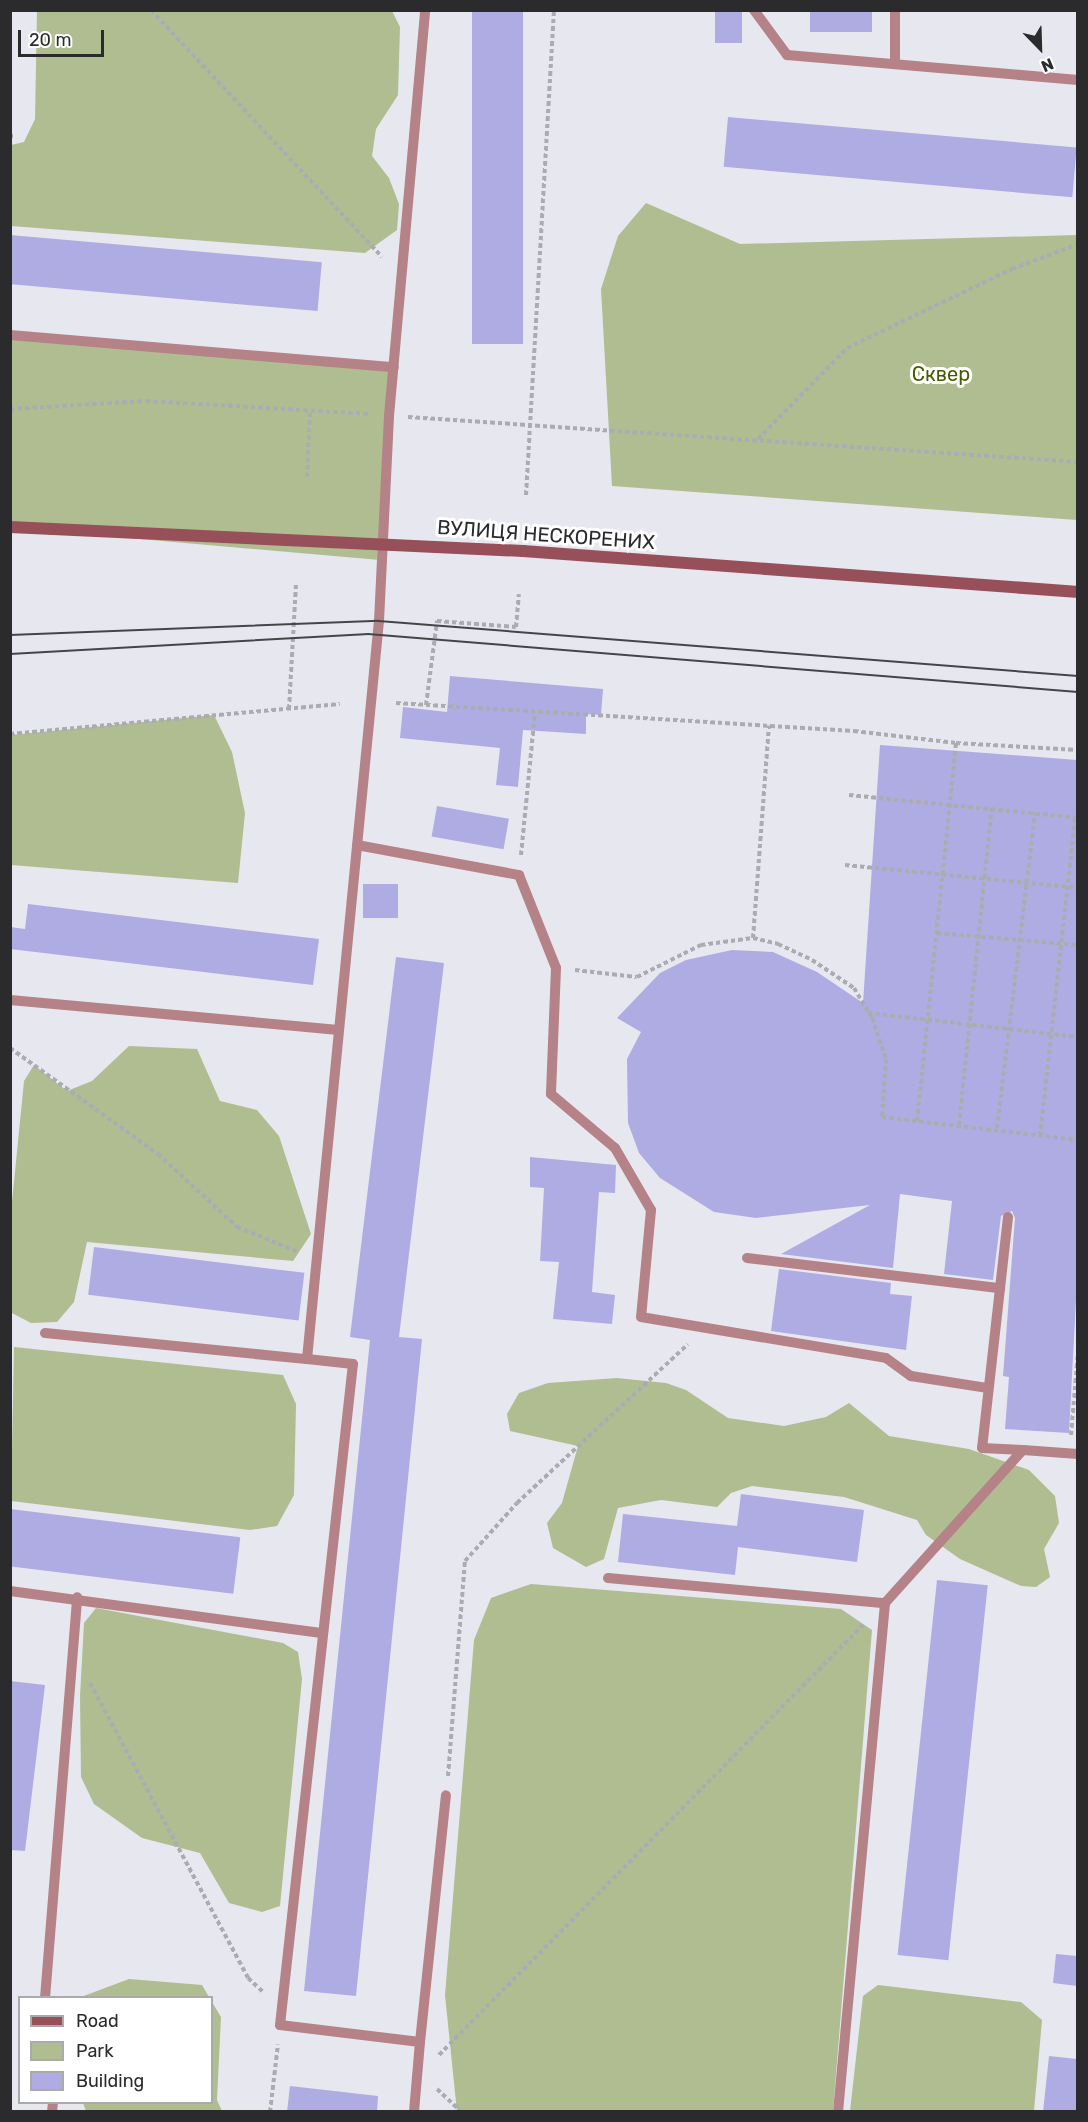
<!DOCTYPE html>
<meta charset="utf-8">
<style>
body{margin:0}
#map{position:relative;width:1088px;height:2122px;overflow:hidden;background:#e7e7f0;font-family:Rubik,sans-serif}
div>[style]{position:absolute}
.green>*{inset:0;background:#afbd91;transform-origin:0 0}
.building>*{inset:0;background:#aface3;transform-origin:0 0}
.path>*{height:4px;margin-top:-2px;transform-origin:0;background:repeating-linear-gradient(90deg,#ababb2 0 4.5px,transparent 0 7.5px)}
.service>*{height:10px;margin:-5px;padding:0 5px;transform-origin:5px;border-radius:5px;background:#b48287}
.secondary>*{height:12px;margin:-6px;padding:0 6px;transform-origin:6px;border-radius:6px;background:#97505a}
.tram>*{height:1.5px;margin:-0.75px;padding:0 0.75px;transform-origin:0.75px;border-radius:0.75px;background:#454549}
span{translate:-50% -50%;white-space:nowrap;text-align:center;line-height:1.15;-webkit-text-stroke:6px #fff;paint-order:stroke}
.park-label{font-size:20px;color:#485b00}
.street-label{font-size:20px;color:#2b2b2e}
.frame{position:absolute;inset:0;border:12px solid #2b2b2e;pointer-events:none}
.legend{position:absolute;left:18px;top:1996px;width:195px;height:108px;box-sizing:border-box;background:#fff;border:2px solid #aaaaab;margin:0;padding:8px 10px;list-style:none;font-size:18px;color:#2b2b2e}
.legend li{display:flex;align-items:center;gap:12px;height:30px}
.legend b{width:30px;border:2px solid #aaaaab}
.north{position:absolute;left:1010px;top:18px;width:60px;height:60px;-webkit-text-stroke:4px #fff;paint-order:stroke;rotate:157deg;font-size:16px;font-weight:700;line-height:24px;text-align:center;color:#2b2b2e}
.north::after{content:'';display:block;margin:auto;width:21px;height:27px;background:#2b2b2e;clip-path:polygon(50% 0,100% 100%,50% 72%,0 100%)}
.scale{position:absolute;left:18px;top:30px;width:86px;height:27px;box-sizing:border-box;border:3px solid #2b2b2e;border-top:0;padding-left:8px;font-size:18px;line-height:21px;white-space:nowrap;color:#2b2b2e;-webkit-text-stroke:4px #fff;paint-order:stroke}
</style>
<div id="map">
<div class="green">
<div style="clip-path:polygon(392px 11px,400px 27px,398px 95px,376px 129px,372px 156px,389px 178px,399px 204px,397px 230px,365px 253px,11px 226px,11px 145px,24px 142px,35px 119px,37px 11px)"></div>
<div style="clip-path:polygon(646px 203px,740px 244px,1077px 235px,1077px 520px,612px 486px,601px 289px,618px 236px)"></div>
<div style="left:11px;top:335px;width:384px;height:192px;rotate:5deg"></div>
<div style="clip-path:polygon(214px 715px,232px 752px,245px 813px,238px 883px,11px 865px,11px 735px)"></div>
<div style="clip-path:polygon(129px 1046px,197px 1049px,220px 1101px,257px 1110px,279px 1136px,311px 1234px,293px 1261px,87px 1242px,74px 1302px,57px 1322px,31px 1323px,10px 1312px,11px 1212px,24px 1081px,34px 1065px,67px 1091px,92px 1081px)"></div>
<div style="clip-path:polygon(14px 1347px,283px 1375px,296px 1404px,294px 1495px,277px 1526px,250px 1530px,11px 1501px)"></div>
<div style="clip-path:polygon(617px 1378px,666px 1383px,686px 1390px,728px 1418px,784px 1426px,826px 1417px,849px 1403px,889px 1436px,969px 1449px,1029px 1470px,1055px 1496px,1059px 1523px,1044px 1549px,1050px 1577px,1036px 1587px,1021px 1586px,960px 1559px,926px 1535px,917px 1520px,844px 1497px,752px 1486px,731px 1493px,717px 1507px,661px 1500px,618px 1508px,604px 1559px,586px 1567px,553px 1548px,547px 1523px,562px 1503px,578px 1446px,510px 1431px,507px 1414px,519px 1393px,548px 1383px)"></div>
<div style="clip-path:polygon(531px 1584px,841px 1609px,872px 1630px,833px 2111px,457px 2112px,445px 1995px,474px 1640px,491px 1598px)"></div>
<div style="clip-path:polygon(96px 1608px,283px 1643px,298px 1652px,302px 1679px,280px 1906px,262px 1912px,229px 1903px,200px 1853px,142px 1838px,94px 1804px,81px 1777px,80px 1696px,84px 1623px)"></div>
<div style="clip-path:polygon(129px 1979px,202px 1985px,209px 1997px,81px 1997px)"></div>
<div style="clip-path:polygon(878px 1985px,1021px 2002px,1042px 2020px,1034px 2111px,850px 2111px,863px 1996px)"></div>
<div style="clip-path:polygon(212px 2002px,221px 2017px,217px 2100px,222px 2111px,86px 2111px,83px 2103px,212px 2102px)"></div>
</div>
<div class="building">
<div style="left:472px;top:10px;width:51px;height:334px"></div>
<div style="left:715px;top:10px;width:27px;height:33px"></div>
<div style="left:810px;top:10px;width:62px;height:22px"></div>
<div style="left:728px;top:117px;width:350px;height:50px;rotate:5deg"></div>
<div style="left:10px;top:235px;width:313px;height:49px;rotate:5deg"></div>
<div style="clip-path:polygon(450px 676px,603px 689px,601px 715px,586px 714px,586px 734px,523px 730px,518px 787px,496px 785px,500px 748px,400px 738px,403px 707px,447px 712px)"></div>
<div style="clip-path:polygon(880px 745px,1077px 760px,1077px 1281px,1069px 1433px,1005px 1429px,1009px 1377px,1003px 1376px,1015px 1218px,1012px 1211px,1001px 1216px,993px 1280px,944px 1274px,952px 1201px,900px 1194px,893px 1268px,781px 1254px,870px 1205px,756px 1218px,714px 1212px,660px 1178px,639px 1153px,628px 1123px,627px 1059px,641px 1032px,617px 1018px,660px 973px,686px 960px,732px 950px,773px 952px,817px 972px,863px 1003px)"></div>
<div style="left:437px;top:806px;width:73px;height:31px;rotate:10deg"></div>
<div style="left:363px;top:884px;width:35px;height:34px"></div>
<div style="clip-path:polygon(28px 904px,319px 939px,313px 985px,10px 949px,10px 927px,25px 929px)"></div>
<div style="clip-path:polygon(396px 957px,444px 963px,399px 1337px,422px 1339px,356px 1996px,304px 1991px,370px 1340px,350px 1337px)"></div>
<div style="clip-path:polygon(530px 1157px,616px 1165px,615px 1193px,599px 1192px,592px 1292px,615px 1295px,612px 1324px,553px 1319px,559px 1262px,540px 1261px,544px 1188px,530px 1187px)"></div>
<div style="left:94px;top:1247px;width:212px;height:48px;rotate:7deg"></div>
<div style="clip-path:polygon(779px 1269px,891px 1283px,890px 1294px,912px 1296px,906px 1350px,771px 1331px)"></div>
<div style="clip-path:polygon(741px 1494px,864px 1510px,857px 1562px,738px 1547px,735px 1575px,618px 1562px,623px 1514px,737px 1526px)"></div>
<div style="left:10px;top:1509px;width:232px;height:57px;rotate:7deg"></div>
<div style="left:937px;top:1580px;width:51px;height:377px;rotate:6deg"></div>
<div style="clip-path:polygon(10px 1681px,45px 1685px,25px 1851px,10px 1850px)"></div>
<div style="clip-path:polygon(1056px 1954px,1077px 1956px,1077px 1986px,1053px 1983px)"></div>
<div style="clip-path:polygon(1049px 2056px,1077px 2059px,1077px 2112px,1043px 2112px)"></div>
<div style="clip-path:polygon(290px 2086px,378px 2096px,377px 2112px,287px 2112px)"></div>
</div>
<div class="path">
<div style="left:151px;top:10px;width:338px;rotate:46.9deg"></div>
<div style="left:10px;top:136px;width:3px"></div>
<div style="left:10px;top:409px;width:136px;rotate:-3.4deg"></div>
<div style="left:146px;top:401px;width:224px;rotate:3.3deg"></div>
<div style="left:408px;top:417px;width:672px;rotate:3.84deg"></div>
<div style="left:758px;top:439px;width:127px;rotate:-45.6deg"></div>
<div style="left:847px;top:348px;width:183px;rotate:-25.6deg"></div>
<div style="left:1012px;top:269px;width:71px;rotate:-20.7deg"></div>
<div style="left:307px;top:477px;width:67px;rotate:-87.4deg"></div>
<div style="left:526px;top:495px;width:486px;rotate:-86.7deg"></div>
<div style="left:396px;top:703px;width:459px;rotate:3.5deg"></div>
<div style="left:854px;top:731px;width:103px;rotate:6.7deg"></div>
<div style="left:956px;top:743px;width:122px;rotate:3.3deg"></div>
<div style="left:426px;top:705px;width:85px;rotate:-82.5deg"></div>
<div style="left:437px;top:621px;width:79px;rotate:4.3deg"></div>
<div style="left:516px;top:627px;width:33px;rotate:-85deg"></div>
<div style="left:289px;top:709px;width:127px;rotate:-86.8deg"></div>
<div style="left:10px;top:734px;width:331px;rotate:-5.2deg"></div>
<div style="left:849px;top:795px;width:230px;rotate:5.7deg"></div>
<div style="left:521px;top:855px;width:143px;rotate:-84.4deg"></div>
<div style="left:845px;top:865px;width:234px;rotate:5.6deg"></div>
<div style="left:937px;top:933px;width:142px;rotate:4.9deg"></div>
<div style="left:753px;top:938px;width:213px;rotate:-85.7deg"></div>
<div style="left:575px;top:970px;width:62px;rotate:6.4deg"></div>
<div style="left:637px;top:977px;width:72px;rotate:-26.6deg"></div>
<div style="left:701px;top:945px;width:52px;rotate:-7.7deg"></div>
<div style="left:753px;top:938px;width:26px;rotate:13deg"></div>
<div style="left:778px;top:944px;width:38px;rotate:25deg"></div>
<div style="left:812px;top:960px;width:50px;rotate:33.7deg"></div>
<div style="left:854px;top:988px;width:35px;rotate:59deg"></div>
<div style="left:872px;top:1018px;width:43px;rotate:71.1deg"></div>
<div style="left:886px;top:1059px;width:58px;rotate:93.9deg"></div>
<div style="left:882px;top:1117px;width:197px;rotate:6.7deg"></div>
<div style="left:868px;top:1013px;width:211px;rotate:6.5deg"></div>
<div style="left:10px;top:1048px;width:182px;rotate:35.6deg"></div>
<div style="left:158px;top:1154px;width:108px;rotate:42.7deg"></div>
<div style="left:237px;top:1227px;width:67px;rotate:22deg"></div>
<div style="left:917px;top:1121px;width:380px;rotate:-84.1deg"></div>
<div style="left:959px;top:1125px;width:319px;rotate:-84.1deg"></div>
<div style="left:997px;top:1128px;width:317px;rotate:-83.1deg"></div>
<div style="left:1040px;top:1136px;width:320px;rotate:-83.7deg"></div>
<div style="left:1071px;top:1435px;width:84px;rotate:-85.2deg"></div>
<div style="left:90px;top:1683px;width:335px;rotate:61.8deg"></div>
<div style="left:248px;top:1978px;width:21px;rotate:43deg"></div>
<div style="left:448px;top:1776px;width:216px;rotate:-85.5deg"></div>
<div style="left:465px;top:1561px;width:78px;rotate:-48.1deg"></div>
<div style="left:517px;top:1503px;width:233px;rotate:-42.9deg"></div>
<div style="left:439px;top:2055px;width:604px;rotate:-45.4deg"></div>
<div style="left:437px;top:2089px;width:34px;rotate:43deg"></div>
<div style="left:270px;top:2112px;width:68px;rotate:-83.3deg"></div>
</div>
<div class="service">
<div style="left:754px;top:10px;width:56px;rotate:53.7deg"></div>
<div style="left:787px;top:55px;width:292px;rotate:4.9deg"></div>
<div style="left:895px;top:10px;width:53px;rotate:90deg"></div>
<div style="left:10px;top:335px;width:385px;rotate:4.8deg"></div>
<div style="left:357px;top:845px;width:165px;rotate:10.5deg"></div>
<div style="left:519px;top:875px;width:100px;rotate:68.3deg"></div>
<div style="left:556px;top:968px;width:126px;rotate:92.3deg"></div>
<div style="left:551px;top:1094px;width:84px;rotate:40.2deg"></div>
<div style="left:615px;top:1148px;width:72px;rotate:59.9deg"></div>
<div style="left:651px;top:1210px;width:107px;rotate:95.3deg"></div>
<div style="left:641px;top:1317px;width:248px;rotate:9.5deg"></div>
<div style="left:886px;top:1358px;width:31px;rotate:36deg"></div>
<div style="left:911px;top:1376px;width:78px;rotate:8.9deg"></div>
<div style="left:10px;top:1000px;width:330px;rotate:5.2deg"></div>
<div style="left:1008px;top:1217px;width:232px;rotate:96.4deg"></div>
<div style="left:982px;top:1448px;width:41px;rotate:2.8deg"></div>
<div style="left:747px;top:1258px;width:255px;rotate:6.8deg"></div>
<div style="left:45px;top:1333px;width:263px;rotate:5.7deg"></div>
<div style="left:608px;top:1578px;width:278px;rotate:5.2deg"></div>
<div style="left:10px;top:1591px;width:314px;rotate:7.7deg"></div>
<div style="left:45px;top:1998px;width:402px;rotate:-85.4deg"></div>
<div style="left:420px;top:2042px;width:248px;rotate:-84deg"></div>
<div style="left:52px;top:2112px;width:10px;rotate:-84deg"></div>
<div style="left:414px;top:2112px;width:70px;rotate:-85.1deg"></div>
<div style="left:420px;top:2042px;width:141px;rotate:-173.1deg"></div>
<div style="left:280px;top:2025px;width:665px;rotate:-83.7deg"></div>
<div style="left:353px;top:1364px;width:46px;rotate:-173.8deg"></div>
<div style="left:307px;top:1359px;width:742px;rotate:-84.43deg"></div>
<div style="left:379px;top:621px;width:205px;rotate:-87.2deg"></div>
<div style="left:389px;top:416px;width:408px;rotate:-84.9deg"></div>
<div style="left:838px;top:2112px;width:511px;rotate:-84.72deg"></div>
<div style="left:885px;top:1603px;width:206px;rotate:-48deg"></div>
<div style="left:1023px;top:1450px;width:55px;rotate:4.2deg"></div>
</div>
<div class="secondary">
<div style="left:10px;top:527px;width:514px;rotate:2.68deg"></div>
<div style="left:523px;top:551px;width:557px;rotate:4.22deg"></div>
</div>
<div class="tram">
<div style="left:10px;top:635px;width:369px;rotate:-2.2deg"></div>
<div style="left:379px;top:621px;width:701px;rotate:4.5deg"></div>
<div style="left:10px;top:654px;width:359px;rotate:-3.2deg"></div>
<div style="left:368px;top:634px;width:712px;rotate:4.67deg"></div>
</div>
<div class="park-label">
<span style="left:941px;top:374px">Сквер</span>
</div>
<div class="street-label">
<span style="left:546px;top:535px;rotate:4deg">ВУЛИЦЯ НЕСКОРЕНИХ</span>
</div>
<div class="frame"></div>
<ul class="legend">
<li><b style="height:8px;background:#97505a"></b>Road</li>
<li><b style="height:16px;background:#afbd91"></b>Park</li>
<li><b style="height:16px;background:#aface3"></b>Building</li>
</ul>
<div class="north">N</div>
<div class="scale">20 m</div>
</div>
